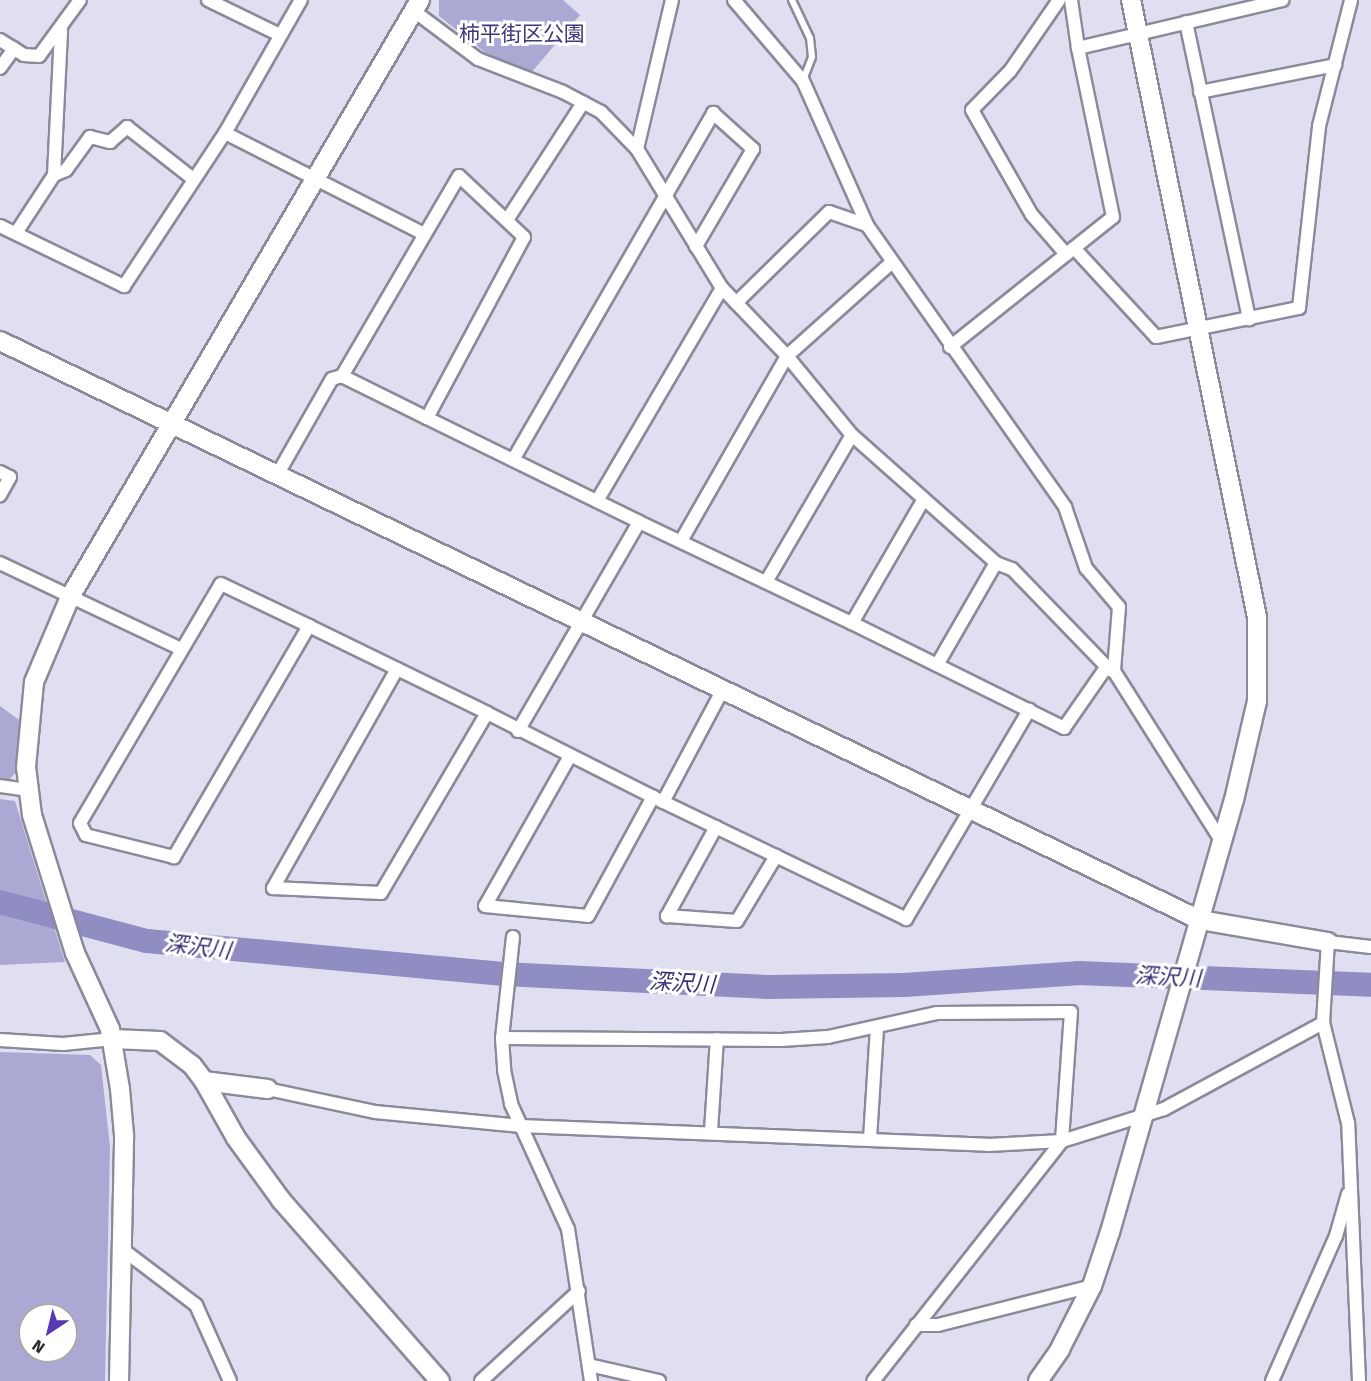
<!DOCTYPE html>
<meta charset="utf-8">
<style>
body{margin:0}
#map{position:relative;width:1371px;height:1381px;overflow:hidden;background:#e0dff1;font-family:"Fira Sans","Noto Sans JP",sans-serif}
div>[style]{position:absolute}
.green>*{inset:0;background:#aba9d4}
.river>*{height:24px;margin:-12px;padding:0 12px;transform-origin:12px;border-radius:12px;background:#908dc2}
.roads{filter:drop-shadow(2px 0 #8b8a9b) drop-shadow(-2px 0 #8b8a9b) drop-shadow(0 2px #8b8a9b) drop-shadow(0 -2px #8b8a9b)}
.lane>*{height:6px;margin:-3px;padding:0 3px;transform-origin:3px;border-radius:3px;background:#fff}
.street>*{height:12px;margin:-6px;padding:0 6px;transform-origin:6px;border-radius:6px;background:#fff}
.secondary>*{height:18px;margin:-9px;padding:0 9px;transform-origin:9px;border-radius:9px;background:#fff}
span{translate:-50% -50%;white-space:nowrap;text-align:center;line-height:1.15;-webkit-text-stroke:6px #fff;paint-order:stroke}
.park-label{font-size:21px;color:#403678}
.water-label{font-size:22px;color:#3b3172;font-style:italic}
.north{position:absolute;left:18px;top:1303px;width:60px;height:60px;box-sizing:border-box;background:#fff;border:2px solid #aaaaad;border-radius:50%;rotate:215deg;font-size:16px;font-weight:700;line-height:24px;text-align:center;color:#2a2a31}
.north::after{content:'';display:block;margin:auto;width:21px;height:27px;background:#553ab2;clip-path:polygon(50% 0,100% 100%,50% 72%,0 100%)}
</style>
<div id="map">
<div class="green">
<div style="clip-path:polygon(439px 0,563px 0,580px 15px,531px 73px,486px 53px,439px 16px)"></div>
<div style="clip-path:polygon(0 706px,22px 722px,19px 768px,10px 779px,0 780px)"></div>
<div style="clip-path:polygon(0 799px,15px 801px,65px 962px,0 965px)"></div>
<div style="clip-path:polygon(evenodd,0 1052px,90px 1055px,101px 1065px,110px 1147px,105px 1381px,0 1381px,0 1052px,30px 1315px,66px 1315px,66px 1351px,30px 1351px,30px 1315px)"></div>
</div>
<div class="river">
<div style="left:0;top:902px;width:152px;rotate:14.9deg"></div>
<div style="left:147px;top:941px;width:358px;rotate:5.3deg"></div>
<div style="left:503px;top:974px;width:265px;rotate:2.8deg"></div>
<div style="left:768px;top:987px;width:136px;rotate:-0.8deg"></div>
<div style="left:904px;top:985px;width:174px;rotate:-3.9deg"></div>
<div style="left:1078px;top:973px;width:293px;rotate:2.3deg"></div>
</div>
<div class="roads">
<div class="lane">
<div style="left:792px;top:0;width:42px;rotate:64.7deg"></div>
<div style="left:810px;top:38px;width:19px;rotate:84deg"></div>
<div style="left:812px;top:57px;width:26px;rotate:111deg"></div>
</div>
<div class="street">
<div style="left:208px;top:0;width:80px;rotate:25.9deg"></div>
<div style="left:734px;top:0;width:106px;rotate:49.6deg"></div>
<div style="left:803px;top:81px;width:158px;rotate:66deg"></div>
<div style="left:867px;top:225px;width:345px;rotate:54.9deg"></div>
<div style="left:1065px;top:507px;width:65px;rotate:71deg"></div>
<div style="left:1086px;top:568px;width:51px;rotate:49.8deg"></div>
<div style="left:1119px;top:607px;width:64px;rotate:94.5deg"></div>
<div style="left:1114px;top:671px;width:202px;rotate:57.7deg"></div>
<div style="left:1059px;top:0;width:86px;rotate:124.6deg"></div>
<div style="left:1010px;top:71px;width:54px;rotate:134.3deg"></div>
<div style="left:972px;top:110px;width:121px;rotate:60.3deg"></div>
<div style="left:1032px;top:215px;width:52px;rotate:48.9deg"></div>
<div style="left:1071px;top:0;width:49px;rotate:81.7deg"></div>
<div style="left:414px;top:11px;width:80px;rotate:36.9deg"></div>
<div style="left:478px;top:59px;width:91px;rotate:21.2deg"></div>
<div style="left:563px;top:92px;width:43px;rotate:27.8deg"></div>
<div style="left:601px;top:112px;width:52px;rotate:45.8deg"></div>
<div style="left:637px;top:149px;width:163px;rotate:58.6deg"></div>
<div style="left:722px;top:288px;width:94px;rotate:46.3deg"></div>
<div style="left:787px;top:356px;width:102px;rotate:50.6deg"></div>
<div style="left:852px;top:435px;width:193px;rotate:41.6deg"></div>
<div style="left:996px;top:563px;width:17px;rotate:21deg"></div>
<div style="left:1012px;top:569px;width:141px;rotate:45.9deg"></div>
<div style="left:1186px;top:22px;width:304px;rotate:78deg"></div>
<div style="left:0;top:40px;width:28px;rotate:32deg"></div>
<div style="left:24px;top:55px;width:15px;rotate:4deg"></div>
<div style="left:39px;top:56px;width:69px;rotate:-53.8deg"></div>
<div style="left:0;top:68px;width:24px;rotate:-54deg"></div>
<div style="left:1200px;top:92px;width:138px;rotate:-11.3deg"></div>
<div style="left:225px;top:133px;width:223px;rotate:26.9deg"></div>
<div style="left:637px;top:149px;width:153px;rotate:-76.8deg"></div>
<div style="left:54px;top:175px;width:13px;rotate:-23deg"></div>
<div style="left:66px;top:170px;width:41px;rotate:-54deg"></div>
<div style="left:90px;top:137px;width:21px;rotate:14deg"></div>
<div style="left:110px;top:142px;width:23px;rotate:-41deg"></div>
<div style="left:127px;top:127px;width:83px;rotate:38.1deg"></div>
<div style="left:507px;top:220px;width:140px;rotate:-57deg"></div>
<div style="left:0;top:226px;width:138px;rotate:25.8deg"></div>
<div style="left:124px;top:286px;width:183px;rotate:-56.6deg"></div>
<div style="left:225px;top:133px;width:153px;rotate:-60.3deg"></div>
<div style="left:16px;top:233px;width:69px;rotate:-56.8deg"></div>
<div style="left:54px;top:175px;width:145px;rotate:-87.2deg"></div>
<div style="left:1074px;top:248px;width:121px;rotate:47.3deg"></div>
<div style="left:1156px;top:337px;width:146px;rotate:-11.5deg"></div>
<div style="left:1299px;top:308px;width:183px;rotate:-83.7deg"></div>
<div style="left:1319px;top:126px;width:130px;rotate:-75.7deg"></div>
<div style="left:736px;top:303px;width:130px;rotate:-44.4deg"></div>
<div style="left:829px;top:212px;width:40px;rotate:18.9deg"></div>
<div style="left:950px;top:347px;width:208px;rotate:-38.6deg"></div>
<div style="left:1113px;top:217px;width:173px;rotate:-101.7deg"></div>
<div style="left:1078px;top:48px;width:210px;rotate:-13.2deg"></div>
<div style="left:427px;top:418px;width:205px;rotate:-61.8deg"></div>
<div style="left:524px;top:237px;width:89px;rotate:-136.8deg"></div>
<div style="left:459px;top:176px;width:232px;rotate:120.3deg"></div>
<div style="left:342px;top:376px;width:95px;rotate:26.3deg"></div>
<div style="left:427px;top:418px;width:236px;rotate:26.1deg"></div>
<div style="left:639px;top:522px;width:236px;rotate:25.4deg"></div>
<div style="left:852px;top:623px;width:237px;rotate:26.3deg"></div>
<div style="left:1064px;top:728px;width:72px;rotate:-55.2deg"></div>
<div style="left:513px;top:460px;width:401px;rotate:-60deg"></div>
<div style="left:713px;top:113px;width:54px;rotate:42deg"></div>
<div style="left:753px;top:149px;width:113px;rotate:120.4deg"></div>
<div style="left:0;top:472px;width:11px;rotate:27deg"></div>
<div style="left:10px;top:477px;width:21px;rotate:119deg"></div>
<div style="left:276px;top:477px;width:113px;rotate:-60.3deg"></div>
<div style="left:332px;top:379px;width:10px;rotate:-17deg"></div>
<div style="left:597px;top:501px;width:247px;rotate:-59.6deg"></div>
<div style="left:681px;top:541px;width:213px;rotate:-60.2deg"></div>
<div style="left:787px;top:356px;width:141px;rotate:-41.8deg"></div>
<div style="left:0;top:563px;width:200px;rotate:25.4deg"></div>
<div style="left:766px;top:582px;width:170px;rotate:-59.7deg"></div>
<div style="left:852px;top:623px;width:143px;rotate:-59.9deg"></div>
<div style="left:309px;top:626px;width:268px;rotate:120.3deg"></div>
<div style="left:174px;top:857px;width:91px;rotate:-166deg"></div>
<div style="left:86px;top:835px;width:13px;rotate:-117deg"></div>
<div style="left:80px;top:823px;width:277px;rotate:-59.5deg"></div>
<div style="left:221px;top:584px;width:98px;rotate:25.5deg"></div>
<div style="left:309px;top:626px;width:198px;rotate:26deg"></div>
<div style="left:487px;top:713px;width:186px;rotate:26.8deg"></div>
<div style="left:653px;top:797px;width:281px;rotate:25.7deg"></div>
<div style="left:906px;top:919px;width:243px;rotate:-59.5deg"></div>
<div style="left:937px;top:665px;width:118px;rotate:-60deg"></div>
<div style="left:397px;top:669px;width:252px;rotate:119.5deg"></div>
<div style="left:273px;top:888px;width:108px;rotate:2.7deg"></div>
<div style="left:381px;top:893px;width:209px;rotate:-59.5deg"></div>
<div style="left:518px;top:731px;width:241px;rotate:-59.9deg"></div>
<div style="left:570px;top:756px;width:172px;rotate:119.5deg"></div>
<div style="left:485px;top:906px;width:103px;rotate:5.5deg"></div>
<div style="left:588px;top:916px;width:136px;rotate:-61.4deg"></div>
<div style="left:0;top:786px;width:29px;rotate:8deg"></div>
<div style="left:663px;top:802px;width:126px;rotate:-62deg"></div>
<div style="left:716px;top:827px;width:102px;rotate:118.8deg"></div>
<div style="left:667px;top:916px;width:70px;rotate:4.1deg"></div>
<div style="left:737px;top:921px;width:76px;rotate:-59deg"></div>
<div style="left:513px;top:937px;width:102px;rotate:96.2deg"></div>
<div style="left:502px;top:1038px;width:32px;rotate:86deg"></div>
<div style="left:504px;top:1070px;width:35px;rotate:78deg"></div>
<div style="left:511px;top:1104px;width:137px;rotate:65.5deg"></div>
<div style="left:568px;top:1229px;width:154px;rotate:81.4deg"></div>
<div style="left:502px;top:1038px;width:279px;rotate:0.4deg"></div>
<div style="left:781px;top:1040px;width:47px;rotate:-3.7deg"></div>
<div style="left:828px;top:1037px;width:112px;rotate:-12.4deg"></div>
<div style="left:937px;top:1013px;width:134px;rotate:-0.4deg"></div>
<div style="left:1071px;top:1012px;width:129px;rotate:94deg"></div>
<div style="left:1062px;top:1141px;width:305px;rotate:128.2deg"></div>
<div style="left:0;top:1040px;width:63px;rotate:3.6deg"></div>
<div style="left:63px;top:1044px;width:50px;rotate:-5.7deg"></div>
<div style="left:267px;top:1089px;width:110px;rotate:12deg"></div>
<div style="left:375px;top:1112px;width:147px;rotate:5.5deg"></div>
<div style="left:521px;top:1126px;width:467px;rotate:2.3deg"></div>
<div style="left:988px;top:1145px;width:74px;rotate:-3.1deg"></div>
<div style="left:1062px;top:1141px;width:107px;rotate:-17.4deg"></div>
<div style="left:1164px;top:1109px;width:181px;rotate:-28.4deg"></div>
<div style="left:711px;top:1131px;width:92px;rotate:-86.3deg"></div>
<div style="left:870px;top:1139px;width:112px;rotate:-86.4deg"></div>
<div style="left:122px;top:1249px;width:93px;rotate:37.1deg"></div>
<div style="left:196px;top:1305px;width:83px;rotate:65.9deg"></div>
<div style="left:916px;top:1325px;width:22px"></div>
<div style="left:938px;top:1325px;width:159px;rotate:-14.2deg"></div>
<div style="left:589px;top:1365px;width:72px;rotate:12.9deg"></div>
<div style="left:481px;top:1381px;width:133px;rotate:-42.6deg"></div>
<div style="left:1272px;top:1381px;width:158px;rotate:-66.2deg"></div>
<div style="left:1336px;top:1236px;width:44px;rotate:-74.1deg"></div>
<div style="left:1359px;top:1381px;width:258px;rotate:-92.4deg"></div>
<div style="left:1348px;top:1123px;width:103px;rotate:-104deg"></div>
<div style="left:1323px;top:1023px;width:81px;rotate:-86.5deg"></div>
<div style="left:1328px;top:942px;width:43px;rotate:6.6deg"></div>
</div>
<div class="secondary">
<div style="left:0;top:341px;width:1332px;rotate:25.76deg"></div>
<div style="left:1200px;top:920px;width:130px;rotate:9.8deg"></div>
<div style="left:113px;top:1039px;width:47px;rotate:2.4deg"></div>
<div style="left:160px;top:1041px;width:40px;rotate:37deg"></div>
<div style="left:192px;top:1065px;width:20px;rotate:53deg"></div>
<div style="left:204px;top:1081px;width:64px;rotate:7.2deg"></div>
<div style="left:204px;top:1081px;width:65px;rotate:60.7deg"></div>
<div style="left:236px;top:1138px;width:77px;rotate:54deg"></div>
<div style="left:281px;top:1200px;width:241px;rotate:48.7deg"></div>
<div style="left:119px;top:1381px;width:246px;rotate:-88.8deg"></div>
<div style="left:124px;top:1135px;width:46px;rotate:-95deg"></div>
<div style="left:120px;top:1089px;width:61px;rotate:-99.5deg"></div>
<div style="left:110px;top:1029px;width:84px;rotate:-114.7deg"></div>
<div style="left:75px;top:953px;width:145px;rotate:-107.3deg"></div>
<div style="left:32px;top:815px;width:48px;rotate:-97.1deg"></div>
<div style="left:26px;top:767px;width:85px;rotate:-84.6deg"></div>
<div style="left:34px;top:682px;width:92px;rotate:-67deg"></div>
<div style="left:70px;top:597px;width:692px;rotate:-59.62deg"></div>
<div style="left:1038px;top:1381px;width:39px;rotate:-55deg"></div>
<div style="left:1060px;top:1349px;width:71px;rotate:-63.1deg"></div>
<div style="left:1092px;top:1286px;width:57px;rotate:-71.6deg"></div>
<div style="left:1110px;top:1232px;width:449px;rotate:-74deg"></div>
<div style="left:1234px;top:800px;width:102px;rotate:-76.9deg"></div>
<div style="left:1257px;top:701px;width:84px;rotate:-90deg"></div>
<div style="left:1257px;top:617px;width:630px;rotate:-101.54deg"></div>
</div>
</div>
<div class="park-label">
<span style="left:522px;top:34px">柿平街区公園</span>
</div>
<div class="water-label">
<span style="left:198px;top:947px;rotate:7deg">深沢川</span>
<span style="left:1168px;top:977px;rotate:3deg">深沢川</span>
<span style="left:682px;top:983px;rotate:3deg">深沢川</span>
</div>
<div class="north">N</div>
</div>
